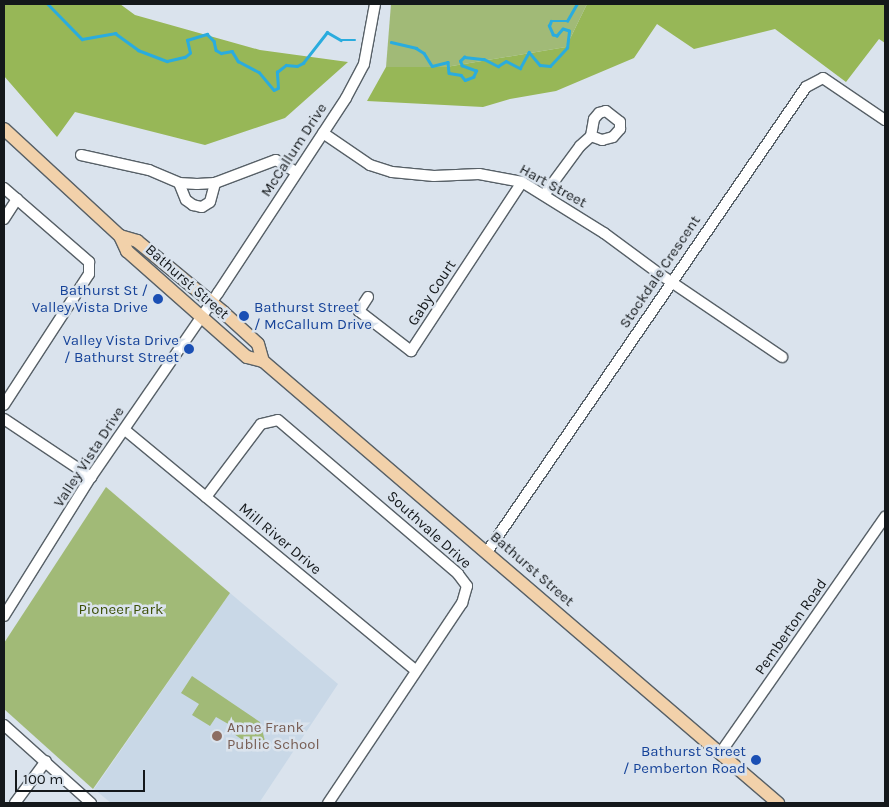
<!DOCTYPE html>
<style>
body{margin:0}
#map{position:relative;width:889px;height:807px;overflow:hidden;background:#dae3ed;font-family:Karla,sans-serif}
div>[style]{position:absolute}
.built>*{inset:0;background:#c9d8e7}
.green>*{inset:0;background:#a1ba77}
.forest>*{inset:0;background:#97b757}
.stream>*{height:2.5px;margin:-1.25px;padding:0 1.25px;transform-origin:1.25px;border-radius:1.25px;background:#2aacde}
.roads{filter:drop-shadow(1px 0 #576067) drop-shadow(-1px 0 #576067) drop-shadow(0 1px #576067) drop-shadow(0 -1px #576067)}
.minor>*{height:10px;margin:-5px;padding:0 5px;transform-origin:5px;border-radius:5px;background:#fff}
.major>*{height:12px;margin:-6px;padding:0 6px;transform-origin:6px;border-radius:6px;background:#f2d1aa}
.dots>*{width:14px;height:14px;translate:-50% -50%;box-sizing:border-box;border:2px solid #dae3ed;border-radius:50%}
span{translate:-50% -50%;white-space:nowrap;text-align:center;line-height:1.15;-webkit-text-stroke:5px #dae3ed;paint-order:stroke}
.street-label{font-size:15px;color:#14181b}
.transit-label{font-size:15px;color:#164399}
.right{translate:-100% -50%;text-align:right}
.left{translate:0 -50%;text-align:left}
.park-label{font-size:15px;color:#3d5008}
.education-label{font-size:15px;color:#785e54}
.frame{position:absolute;inset:0;border:5px solid #14181b;pointer-events:none}
.scale{position:absolute;left:15px;top:770px;width:130px;height:22px;box-sizing:border-box;border:2px solid #14181b;border-top:0;padding-left:6px;font-size:15px;line-height:18px;white-space:nowrap;color:#14181b;-webkit-text-stroke:4px #dae3ed;paint-order:stroke}
</style>
<div id="map">
<div class="built">
<div style="clip-path:polygon(230px 593px,338px 684px,259px 803px,111px 803px,94px 789px)"></div>
</div>
<div class="green">
<div style="clip-path:polygon(391px 4px,587px 4px,566px 47px,446px 67px,386px 67px)"></div>
<div style="clip-path:polygon(106px 487px,230px 593px,93px 789px,4px 709px,4px 643px)"></div>
<div style="clip-path:polygon(192px 676px,260px 722px,265px 741px,254px 748px,234px 734px,237px 729px,216px 717px,210px 726px,192px 715px,199px 704px,181px 693px)"></div>
</div>
<div class="forest">
<div style="clip-path:polygon(4px 4px,120px 4px,135px 15px,260px 50px,348px 62px,285px 118px,205px 145px,75px 112px,57px 137px,4px 76px)"></div>
<div style="clip-path:polygon(587px 4px,885px 4px,885px 43px,879px 39px,846px 82px,775px 29px,694px 49px,657px 24px,634px 58px,556px 91px,510px 99px,483px 107px,367px 101px,386px 67px,446px 67px,566px 47px)"></div>
</div>
<div class="stream">
<div style="left:48px;top:4px;width:49px;rotate:45.8deg"></div>
<div style="left:82px;top:39px;width:34px;rotate:-10deg"></div>
<div style="left:115px;top:33px;width:29px;rotate:36deg"></div>
<div style="left:138px;top:50px;width:31px;rotate:21deg"></div>
<div style="left:167px;top:61px;width:18px;rotate:-13deg"></div>
<div style="left:185px;top:57px;width:6px;rotate:-39deg"></div>
<div style="left:190px;top:53px;width:13px;rotate:-103deg"></div>
<div style="left:187px;top:40px;width:21px;rotate:-17deg"></div>
<div style="left:207px;top:34px;width:10px;rotate:45deg"></div>
<div style="left:214px;top:41px;width:9px;rotate:77deg"></div>
<div style="left:216px;top:50px;width:6px;rotate:31deg"></div>
<div style="left:221px;top:53px;width:11px;rotate:-10deg"></div>
<div style="left:232px;top:51px;width:12px;rotate:59deg"></div>
<div style="left:238px;top:61px;width:24px;rotate:28deg"></div>
<div style="left:259px;top:72px;width:23px;rotate:50deg"></div>
<div style="left:274px;top:90px;width:4px;rotate:-27deg"></div>
<div style="left:278px;top:88px;width:16px;rotate:-94deg"></div>
<div style="left:277px;top:72px;width:11px;rotate:-38deg"></div>
<div style="left:286px;top:65px;width:11px;rotate:5deg"></div>
<div style="left:297px;top:66px;width:7px;rotate:-27deg"></div>
<div style="left:303px;top:63px;width:39px;rotate:-52deg"></div>
<div style="left:327px;top:32px;width:16px;rotate:30deg"></div>
<div style="left:341px;top:40px;width:14px"></div>
<div style="left:391px;top:42px;width:26px;rotate:13deg"></div>
<div style="left:416px;top:48px;width:9px;rotate:32deg"></div>
<div style="left:424px;top:53px;width:15px;rotate:58deg"></div>
<div style="left:432px;top:66px;width:16px;rotate:-14deg"></div>
<div style="left:448px;top:62px;width:11px;rotate:85deg"></div>
<div style="left:449px;top:73px;width:12px;rotate:9deg"></div>
<div style="left:461px;top:75px;width:6px;rotate:51deg"></div>
<div style="left:465px;top:80px;width:9px;rotate:-21deg"></div>
<div style="left:473px;top:77px;width:7px;rotate:-63deg"></div>
<div style="left:476px;top:71px;width:15px;rotate:-160deg"></div>
<div style="left:462px;top:66px;width:5px;rotate:-112deg"></div>
<div style="left:460px;top:61px;width:6px;rotate:-45deg"></div>
<div style="left:464px;top:57px;width:20px;rotate:6deg"></div>
<div style="left:484px;top:59px;width:16px;rotate:27deg"></div>
<div style="left:498px;top:66px;width:9px;rotate:-32deg"></div>
<div style="left:506px;top:61px;width:16px;rotate:27deg"></div>
<div style="left:520px;top:68px;width:18px;rotate:-61deg"></div>
<div style="left:529px;top:52px;width:17px;rotate:50deg"></div>
<div style="left:540px;top:65px;width:10px;rotate:6deg"></div>
<div style="left:550px;top:66px;width:25px;rotate:-47deg"></div>
<div style="left:567px;top:48px;width:17px;rotate:-83deg"></div>
<div style="left:569px;top:31px;width:6px;rotate:-162deg"></div>
<div style="left:563px;top:29px;width:9px;rotate:131deg"></div>
<div style="left:557px;top:36px;width:4px;rotate:-166deg"></div>
<div style="left:553px;top:35px;width:10px;rotate:-114deg"></div>
<div style="left:549px;top:26px;width:5px;rotate:-68deg"></div>
<div style="left:551px;top:21px;width:16px"></div>
<div style="left:567px;top:21px;width:20px;rotate:-60deg"></div>
</div>
<div class="roads">
<div class="minor">
<div style="left:323px;top:133px;width:57px;rotate:34.2deg"></div>
<div style="left:370px;top:165px;width:23px;rotate:18deg"></div>
<div style="left:392px;top:172px;width:42px;rotate:5.4deg"></div>
<div style="left:434px;top:176px;width:45px;rotate:-2.5deg"></div>
<div style="left:479px;top:174px;width:44px;rotate:10.5deg"></div>
<div style="left:522px;top:182px;width:97px;rotate:31.9deg"></div>
<div style="left:604px;top:233px;width:67px;rotate:36.5deg"></div>
<div style="left:658px;top:273px;width:150px;rotate:34.1deg"></div>
<div style="left:81px;top:155px;width:70px;rotate:12.4deg"></div>
<div style="left:149px;top:170px;width:33px;rotate:23deg"></div>
<div style="left:179px;top:183px;width:18px;rotate:3deg"></div>
<div style="left:197px;top:184px;width:18px;rotate:-3deg"></div>
<div style="left:215px;top:183px;width:65px;rotate:-20.7deg"></div>
<div style="left:276px;top:160px;width:23px;rotate:31deg"></div>
<div style="left:179px;top:183px;width:18px;rotate:68deg"></div>
<div style="left:186px;top:200px;width:9px;rotate:36deg"></div>
<div style="left:193px;top:205px;width:9px;rotate:13deg"></div>
<div style="left:202px;top:207px;width:9px;rotate:-32deg"></div>
<div style="left:210px;top:202px;width:20px;rotate:-75deg"></div>
<div style="left:4px;top:188px;width:113px;rotate:41deg"></div>
<div style="left:89px;top:262px;width:12px;rotate:90deg"></div>
<div style="left:89px;top:274px;width:156px;rotate:123deg"></div>
<div style="left:544px;top:195px;width:61px;rotate:-53.7deg"></div>
<div style="left:580px;top:146px;width:15px;rotate:-42deg"></div>
<div style="left:591px;top:136px;width:12px;rotate:20deg"></div>
<div style="left:602px;top:140px;width:11px;rotate:-15deg"></div>
<div style="left:613px;top:137px;width:11px;rotate:-49deg"></div>
<div style="left:620px;top:129px;width:7px;rotate:-90deg"></div>
<div style="left:620px;top:122px;width:18px;rotate:-142deg"></div>
<div style="left:606px;top:111px;width:7px;rotate:164deg"></div>
<div style="left:599px;top:113px;width:8px;rotate:130deg"></div>
<div style="left:594px;top:119px;width:17px;rotate:100deg"></div>
<div style="left:4px;top:219px;width:24px;rotate:-57deg"></div>
<div style="left:368px;top:297px;width:17px;rotate:123deg"></div>
<div style="left:359px;top:311px;width:66px;rotate:37.6deg"></div>
<div style="left:411px;top:351px;width:202px;rotate:-56.7deg"></div>
<div style="left:4px;top:419px;width:105px;rotate:33.7deg"></div>
<div style="left:125px;top:430px;width:376px;rotate:39.6deg"></div>
<div style="left:206px;top:497px;width:91px;rotate:-53deg"></div>
<div style="left:261px;top:424px;width:17px;rotate:-13deg"></div>
<div style="left:278px;top:420px;width:237px;rotate:40.5deg"></div>
<div style="left:458px;top:574px;width:15px;rotate:53deg"></div>
<div style="left:467px;top:586px;width:18px;rotate:106deg"></div>
<div style="left:462px;top:603px;width:241px;rotate:123.8deg"></div>
<div style="left:487px;top:552px;width:564px;rotate:-55.55deg"></div>
<div style="left:806px;top:87px;width:19px;rotate:-28deg"></div>
<div style="left:823px;top:78px;width:75px;rotate:34.1deg"></div>
<div style="left:4px;top:616px;width:164px;rotate:-58deg"></div>
<div style="left:91px;top:477px;width:224px;rotate:-55.4deg"></div>
<div style="left:218px;top:293px;width:233px;rotate:-56.7deg"></div>
<div style="left:346px;top:98px;width:38px;rotate:-62deg"></div>
<div style="left:364px;top:64px;width:61px;rotate:-79.6deg"></div>
<div style="left:4px;top:725px;width:117px;rotate:41.9deg"></div>
<div style="left:721px;top:752px;width:287px;rotate:-55.1deg"></div>
<div style="left:15px;top:803px;width:52px;rotate:-53.6deg"></div>
</div>
<div class="major">
<div style="left:4px;top:129px;width:158px;rotate:42.7deg"></div>
<div style="left:120px;top:236px;width:17px;rotate:65deg"></div>
<div style="left:127px;top:251px;width:160px;rotate:41.5deg"></div>
<div style="left:247px;top:357px;width:16px;rotate:14deg"></div>
<div style="left:263px;top:361px;width:679px;rotate:40.64deg"></div>
<div style="left:120px;top:236px;width:18px;rotate:16deg"></div>
<div style="left:137px;top:241px;width:112px;rotate:39.5deg"></div>
<div style="left:223px;top:312px;width:47px;rotate:42.4deg"></div>
<div style="left:258px;top:344px;width:18px;rotate:74deg"></div>
</div>
</div>
<div class="dots">
<div style="left:158px;top:299px;background:#1a4fb4"></div>
<div style="left:244px;top:316px;background:#1a4fb4"></div>
<div style="left:189px;top:349px;background:#1a4fb4"></div>
<div style="left:217px;top:736px;background:#8d6e63"></div>
<div style="left:756px;top:760px;background:#1a4fb4"></div>
</div>
<div class="street-label">
<span style="left:294px;top:150px;rotate:-57deg">McCallum Drive</span>
<span style="left:553px;top:186px;rotate:29deg">Hart Street</span>
<span style="left:660px;top:272px;rotate:-56deg">Stockdale Crescent</span>
<span style="left:187px;top:282px;rotate:41deg">Bathurst Street</span>
<span style="left:432px;top:293px;rotate:-57deg">Gaby Court</span>
<span style="left:89px;top:457px;rotate:-57deg">Valley Vista Drive</span>
<span style="left:429px;top:530px;rotate:42deg">Southvale Drive</span>
<span style="left:280px;top:539px;rotate:40deg">Mill River Drive</span>
<span style="left:532px;top:569px;rotate:41deg">Bathurst Street</span>
<span style="left:791px;top:627px;rotate:-55deg">Pemberton Road</span>
</div>
<div class="transit-label">
<span class="right" style="left:148px;top:299px">Bathurst St /<br>Valley Vista Drive</span>
<span class="left" style="left:254px;top:316px">Bathurst Street<br>/ McCallum Drive</span>
<span class="right" style="left:179px;top:349px">Valley Vista Drive<br>/ Bathurst Street</span>
<span class="right" style="left:746px;top:760px">Bathurst Street<br>/ Pemberton Road</span>
</div>
<div class="park-label">
<span style="left:121px;top:610px">Pioneer Park</span>
</div>
<div class="education-label">
<span class="left" style="left:227px;top:736px">Anne Frank<br>Public School</span>
</div>
<div class="frame"></div>
<div class="scale">100 m</div>
</div>
